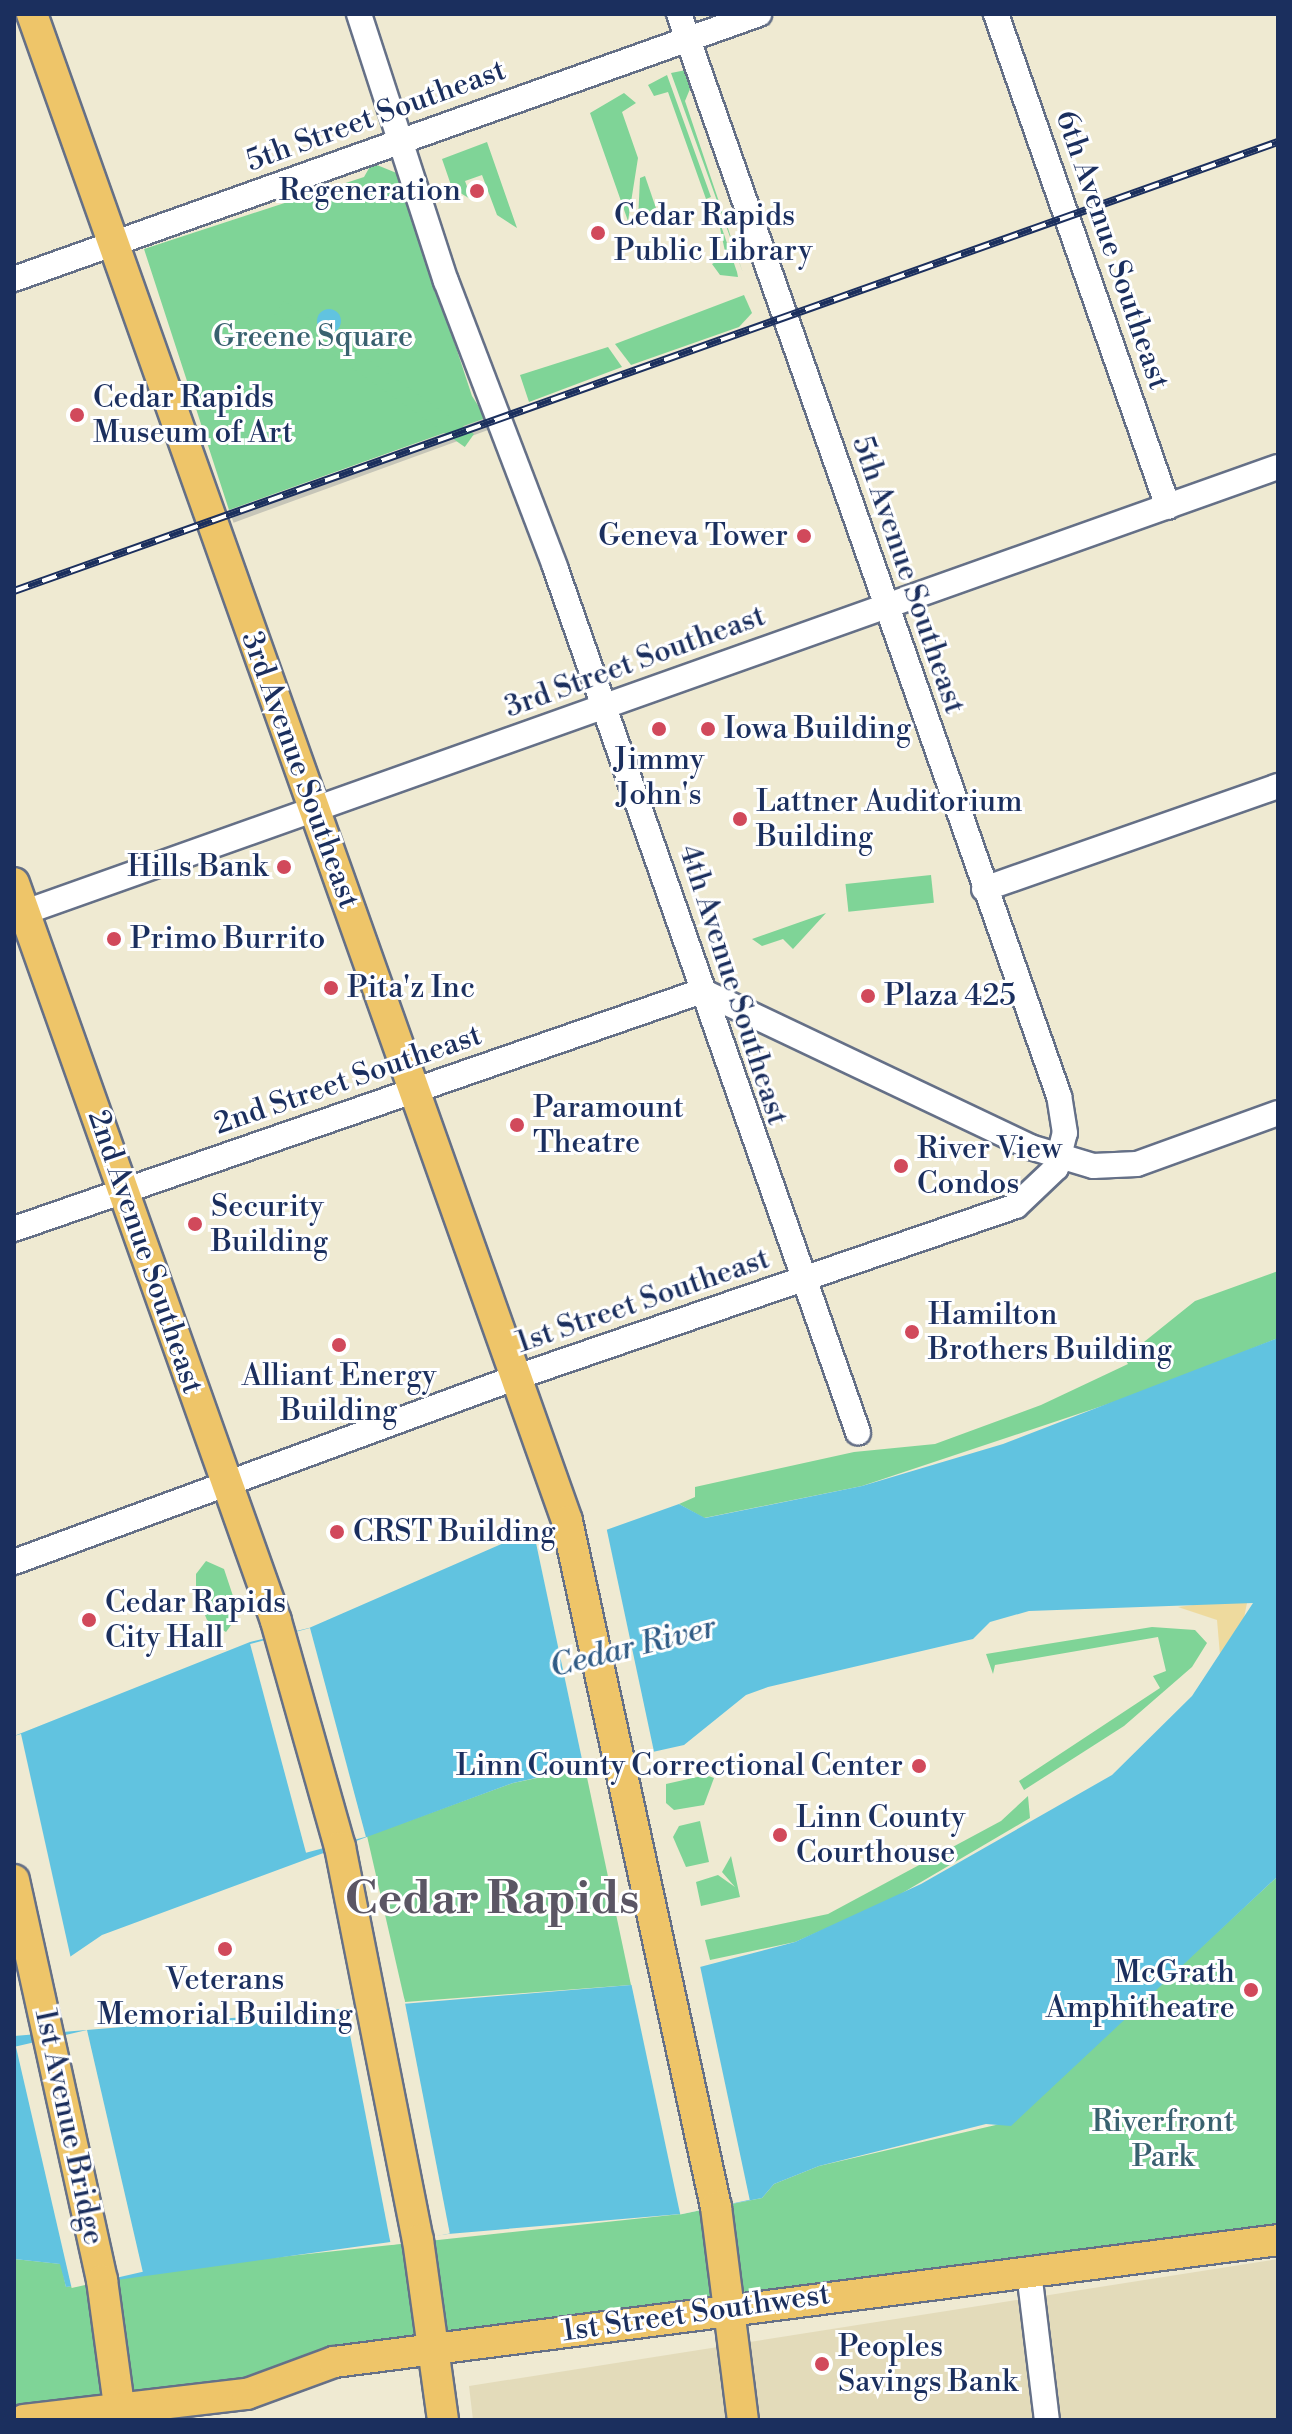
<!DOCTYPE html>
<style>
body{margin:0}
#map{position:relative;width:1292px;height:2434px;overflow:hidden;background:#efead2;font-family:"Libre Bodoni",serif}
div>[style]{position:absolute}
.built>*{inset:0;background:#e3dbba}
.industrial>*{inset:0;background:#c6c5b8;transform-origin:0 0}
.green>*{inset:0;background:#7fd497;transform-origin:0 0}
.sand>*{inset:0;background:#eeda9e}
.water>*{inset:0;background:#61c3e0}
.round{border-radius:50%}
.pier>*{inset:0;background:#efead2;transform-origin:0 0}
.roads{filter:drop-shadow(2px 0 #657087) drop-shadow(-2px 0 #657087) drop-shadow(0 2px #657087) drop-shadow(0 -2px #657087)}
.minor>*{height:24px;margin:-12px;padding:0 12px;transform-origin:12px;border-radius:12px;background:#fff}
.major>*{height:30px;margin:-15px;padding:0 15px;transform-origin:15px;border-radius:15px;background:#eec569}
.rail>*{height:8px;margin-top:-4px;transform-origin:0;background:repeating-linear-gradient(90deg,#fff 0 15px,#1b2f5e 0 30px);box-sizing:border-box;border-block:2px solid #1b2f5e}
.dots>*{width:22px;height:22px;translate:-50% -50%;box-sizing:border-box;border:4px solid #fff;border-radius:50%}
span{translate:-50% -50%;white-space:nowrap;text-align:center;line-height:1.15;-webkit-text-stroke:6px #fff;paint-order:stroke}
.street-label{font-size:30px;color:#1b2f5e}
.poi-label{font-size:30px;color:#1b2f5e}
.right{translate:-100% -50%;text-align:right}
.left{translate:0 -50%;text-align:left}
.park-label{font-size:30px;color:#39616f}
.water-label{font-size:32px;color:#305b85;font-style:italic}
.town-label{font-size:46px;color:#5b5664;font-weight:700}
.frame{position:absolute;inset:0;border:16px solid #1b2f5e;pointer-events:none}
</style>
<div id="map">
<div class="built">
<div style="clip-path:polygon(1278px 2259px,1278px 2420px,473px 2420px,469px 2386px)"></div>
</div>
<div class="industrial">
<div style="left:486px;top:418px;width:12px;height:273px;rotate:70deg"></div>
</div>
<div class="green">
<div style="clip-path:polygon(686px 70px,692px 84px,685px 101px,743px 273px,671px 73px)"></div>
<div style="clip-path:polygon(667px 75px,711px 197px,706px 199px,668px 92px,654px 96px,648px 85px)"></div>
<div style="clip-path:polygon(624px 93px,636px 103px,622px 112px,638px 158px,628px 221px,590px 113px)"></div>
<div style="clip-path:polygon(487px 142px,517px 228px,497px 215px,482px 175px,465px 181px,472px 200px,452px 188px,442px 159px)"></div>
<div style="clip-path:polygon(372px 163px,399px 174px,472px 396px,486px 418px,229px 510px,144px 249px,364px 177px)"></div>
<div style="clip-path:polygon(645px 176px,658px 214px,638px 221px,640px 178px)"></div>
<div style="clip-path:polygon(717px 214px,737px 272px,738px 277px,720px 275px,712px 264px,726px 256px)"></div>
<div style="clip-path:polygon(744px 295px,752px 313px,739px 327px,631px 365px,615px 344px)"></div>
<div style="clip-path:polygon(608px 347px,622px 367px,529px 402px,520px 375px)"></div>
<div style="left:474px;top:434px;width:16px;height:232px;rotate:125deg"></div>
<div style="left:931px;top:875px;width:28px;height:86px;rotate:84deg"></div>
<div style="clip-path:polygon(826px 913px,793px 949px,783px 939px,762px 946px,752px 939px)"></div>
<div style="clip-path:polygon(1278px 1271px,1278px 1338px,1144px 1392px,862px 1486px,704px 1518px,679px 1504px,695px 1497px,695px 1487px,854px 1452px,935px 1444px,1041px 1405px,1128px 1364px,1124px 1358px,1195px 1301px)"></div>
<div style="clip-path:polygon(206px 1561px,224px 1569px,239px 1614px,226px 1632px,207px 1620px,196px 1593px,196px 1574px)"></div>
<div style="clip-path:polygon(1152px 1627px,1195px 1630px,1207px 1643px,1192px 1667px,1124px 1726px,1024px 1790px,1019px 1781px,1160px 1688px,1153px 1676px,1166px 1671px,1158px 1637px,995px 1665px,993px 1674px,986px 1654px)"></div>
<div style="clip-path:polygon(585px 1768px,631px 1985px,405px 2002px,367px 1836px,513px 1783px)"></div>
<div style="clip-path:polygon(706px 1775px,714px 1778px,704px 1805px,674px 1810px,666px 1803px,666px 1784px)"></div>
<div style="clip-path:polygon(1028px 1796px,1030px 1818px,887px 1902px,795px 1942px,710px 1960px,705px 1940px,828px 1914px,1001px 1821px)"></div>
<div style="clip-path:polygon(700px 1821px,709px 1862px,686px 1867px,673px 1837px,679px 1826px)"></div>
<div style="clip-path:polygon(731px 1856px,740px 1897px,701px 1906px,696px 1882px,718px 1875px,735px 1887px,722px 1872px)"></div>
<div style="clip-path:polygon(1278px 1876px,1278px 2240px,303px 2370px,14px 2420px,14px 2259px,61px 2264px,66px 2287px,141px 2272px,681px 2214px,762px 2198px,774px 2184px,819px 2166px,1013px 2121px)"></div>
</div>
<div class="sand">
<div style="clip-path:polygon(1248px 1598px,1243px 1623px,1220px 1655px,1217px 1620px,1178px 1607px)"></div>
</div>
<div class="water">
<div class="round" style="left:317px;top:309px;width:24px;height:24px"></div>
<div style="clip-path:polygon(1278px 1338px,1278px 1876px,1011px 2126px,986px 2124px,819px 2166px,774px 2184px,762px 2198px,681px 2214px,448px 2234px,66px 2287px,60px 2264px,14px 2259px,14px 2036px,631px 1985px,795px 1942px,921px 1884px,1112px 1775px,1192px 1696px,1253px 1603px,1029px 1611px,990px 1622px,973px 1639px,768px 1687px,746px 1695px,684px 1745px,513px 1783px,102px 1935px,14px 1995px,14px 1736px,250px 1642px,309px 1628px,522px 1535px,606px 1530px,679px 1504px,705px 1518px,862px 1486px,1003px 1444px)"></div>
</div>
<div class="pier">
<div style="left:606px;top:1526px;width:236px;height:72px;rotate:78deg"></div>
<div style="left:310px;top:1628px;width:216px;height:62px;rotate:75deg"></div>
<div style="clip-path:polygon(21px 1734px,71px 1959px,14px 1999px,14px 1736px)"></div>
<div style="left:699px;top:1961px;width:244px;height:71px;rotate:78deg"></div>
<div style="left:404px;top:1998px;width:240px;height:60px;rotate:79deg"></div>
<div style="left:87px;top:2030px;width:248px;height:73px;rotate:77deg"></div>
</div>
<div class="roads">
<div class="minor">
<div style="left:359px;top:14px;width:281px;rotate:72deg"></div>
<div style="left:446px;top:281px;width:306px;rotate:69.1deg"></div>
<div style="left:555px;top:567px;width:917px;rotate:70.7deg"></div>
<div style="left:996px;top:14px;width:522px;rotate:70.77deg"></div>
<div style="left:14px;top:279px;width:791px;rotate:-19.58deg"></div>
<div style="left:984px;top:889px;width:312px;rotate:-19.3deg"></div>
<div style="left:14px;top:916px;width:1341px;rotate:-19.56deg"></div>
<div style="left:14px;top:1229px;width:728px;rotate:-19.08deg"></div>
<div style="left:702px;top:991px;width:363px;rotate:25.4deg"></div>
<div style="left:1030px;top:1147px;width:66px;rotate:16.8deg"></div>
<div style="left:1093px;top:1166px;width:44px;rotate:-2.6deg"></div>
<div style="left:1137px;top:1164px;width:150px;rotate:-19.9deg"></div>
<div style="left:14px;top:1562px;width:536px;rotate:-20.19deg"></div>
<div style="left:517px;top:1377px;width:527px;rotate:-18.92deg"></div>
<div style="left:1016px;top:1206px;width:55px;rotate:-43.5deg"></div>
<div style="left:1056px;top:1168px;width:36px;rotate:-76deg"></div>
<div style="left:1065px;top:1133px;width:37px;rotate:-99deg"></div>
<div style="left:1059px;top:1096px;width:1147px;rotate:-109.35deg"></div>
<div style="left:1029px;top:2272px;width:149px;rotate:83.1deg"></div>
</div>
<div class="major">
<div style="left:32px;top:14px;width:1599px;rotate:70.45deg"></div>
<div style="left:567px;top:1521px;width:702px;rotate:77.75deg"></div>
<div style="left:716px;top:2207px;width:215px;rotate:82.8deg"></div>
<div style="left:14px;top:883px;width:783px;rotate:70.45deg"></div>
<div style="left:276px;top:1621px;width:235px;rotate:74.2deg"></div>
<div style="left:340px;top:1847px;width:401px;rotate:78.8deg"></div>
<div style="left:418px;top:2240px;width:182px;rotate:82.1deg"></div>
<div style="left:14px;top:1880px;width:410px;rotate:77.6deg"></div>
<div style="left:102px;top:2280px;width:141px;rotate:82.3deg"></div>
<div style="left:24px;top:2420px;width:225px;rotate:-6.7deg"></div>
<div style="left:247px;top:2394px;width:93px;rotate:-20.2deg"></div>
<div style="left:334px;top:2362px;width:952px;rotate:-7.36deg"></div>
</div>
</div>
<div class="rail">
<div style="left:14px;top:591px;width:1341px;rotate:-19.56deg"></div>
</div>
<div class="dots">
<div style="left:477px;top:191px;background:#d1495b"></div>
<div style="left:598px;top:233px;background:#d1495b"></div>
<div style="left:77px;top:415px;background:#d1495b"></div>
<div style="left:804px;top:536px;background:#d1495b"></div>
<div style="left:659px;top:729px;background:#d1495b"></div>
<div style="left:708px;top:729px;background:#d1495b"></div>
<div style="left:740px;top:819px;background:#d1495b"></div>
<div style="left:284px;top:867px;background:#d1495b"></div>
<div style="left:114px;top:939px;background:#d1495b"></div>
<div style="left:331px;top:988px;background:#d1495b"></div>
<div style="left:868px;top:996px;background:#d1495b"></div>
<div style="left:517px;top:1125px;background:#d1495b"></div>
<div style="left:901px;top:1166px;background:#d1495b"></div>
<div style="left:195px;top:1224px;background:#d1495b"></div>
<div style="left:912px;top:1332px;background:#d1495b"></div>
<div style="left:339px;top:1345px;background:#d1495b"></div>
<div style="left:337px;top:1532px;background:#d1495b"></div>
<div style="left:89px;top:1620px;background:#d1495b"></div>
<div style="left:919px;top:1766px;background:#d1495b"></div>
<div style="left:780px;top:1835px;background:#d1495b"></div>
<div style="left:225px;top:1949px;background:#d1495b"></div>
<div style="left:1251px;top:1990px;background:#d1495b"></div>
<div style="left:822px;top:2364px;background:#d1495b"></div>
</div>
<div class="street-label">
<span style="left:376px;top:116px;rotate:-20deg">5th Street Southeast</span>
<span style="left:1112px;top:250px;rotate:71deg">6th Avenue Southeast</span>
<span style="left:908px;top:575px;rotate:71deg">5th Avenue Southeast</span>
<span style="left:635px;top:662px;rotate:-20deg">3rd Street Southeast</span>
<span style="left:300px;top:770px;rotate:70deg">3rd Avenue Southeast</span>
<span style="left:733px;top:985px;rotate:72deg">4th Avenue Southeast</span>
<span style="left:348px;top:1080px;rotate:-19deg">2nd Street Southeast</span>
<span style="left:145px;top:1252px;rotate:71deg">2nd Avenue Southeast</span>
<span style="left:643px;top:1301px;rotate:-19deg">1st Street Southeast</span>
<span style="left:69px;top:2127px;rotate:78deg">1st Avenue Bridge</span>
<span style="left:696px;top:2313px;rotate:-8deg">1st Street Southwest</span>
</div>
<div class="poi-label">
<span class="right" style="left:461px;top:191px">Regeneration</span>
<span class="left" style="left:614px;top:233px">Cedar Rapids<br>Public Library</span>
<span class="left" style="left:93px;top:415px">Cedar Rapids<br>Museum of Art</span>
<span class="right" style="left:788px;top:536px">Geneva Tower</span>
<span class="left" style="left:724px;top:729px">Iowa Building</span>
<span style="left:659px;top:777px">Jimmy<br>John's</span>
<span class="left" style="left:756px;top:819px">Lattner Auditorium<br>Building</span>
<span class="right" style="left:268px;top:867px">Hills Bank</span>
<span class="left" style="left:130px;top:939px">Primo Burrito</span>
<span class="left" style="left:347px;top:988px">Pita'z Inc</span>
<span class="left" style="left:884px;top:996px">Plaza 425</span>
<span class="left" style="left:533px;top:1125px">Paramount<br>Theatre</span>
<span class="left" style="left:917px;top:1166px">River View<br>Condos</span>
<span class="left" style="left:211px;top:1224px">Security<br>Building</span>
<span class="left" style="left:928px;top:1332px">Hamilton<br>Brothers Building</span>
<span style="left:339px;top:1393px">Alliant Energy<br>Building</span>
<span class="left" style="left:353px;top:1532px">CRST Building</span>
<span class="left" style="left:105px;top:1620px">Cedar Rapids<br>City Hall</span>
<span class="right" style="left:903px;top:1766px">Linn County Correctional Center</span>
<span class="left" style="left:796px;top:1835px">Linn County<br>Courthouse</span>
<span class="right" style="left:1235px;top:1990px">McGrath<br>Amphitheatre</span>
<span style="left:225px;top:1997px">Veterans<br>Memorial Building</span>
<span class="left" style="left:838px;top:2364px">Peoples<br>Savings Bank</span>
</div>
<div class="park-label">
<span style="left:313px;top:337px">Greene Square</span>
<span style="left:1163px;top:2139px">Riverfront<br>Park</span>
</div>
<div class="water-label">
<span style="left:633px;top:1647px;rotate:-14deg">Cedar River</span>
</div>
<div class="town-label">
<span style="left:492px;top:1899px">Cedar Rapids</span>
</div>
<div class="frame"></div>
</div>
